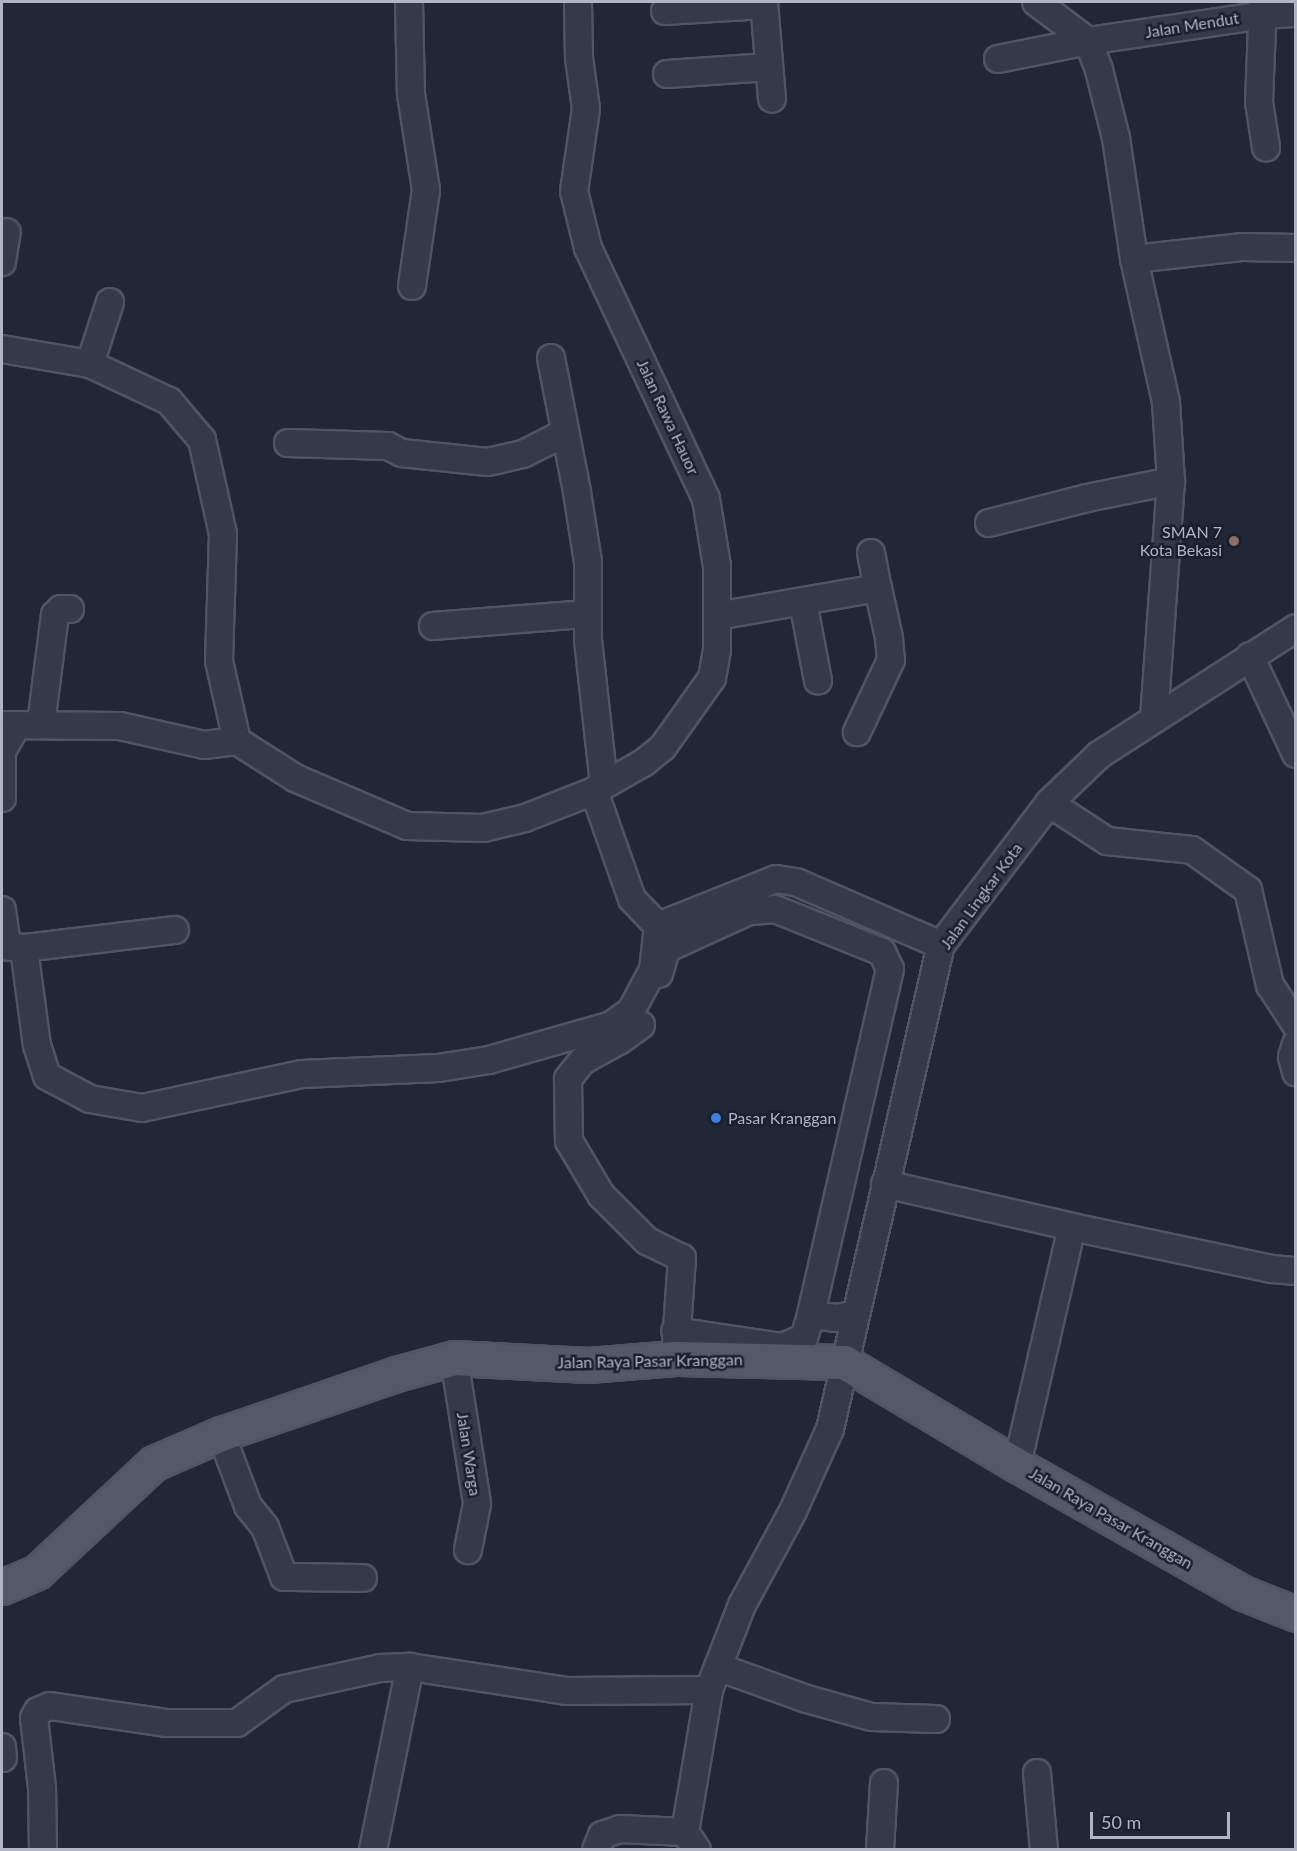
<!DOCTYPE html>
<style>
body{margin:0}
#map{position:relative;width:1297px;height:1851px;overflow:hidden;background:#202838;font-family:Lato,sans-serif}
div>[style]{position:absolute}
.roads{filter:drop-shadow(2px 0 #4e5563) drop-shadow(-2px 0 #4e5563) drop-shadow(0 2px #4e5563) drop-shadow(0 -2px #4e5563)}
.minor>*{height:26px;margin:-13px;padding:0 13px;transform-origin:13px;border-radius:13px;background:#343a49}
.major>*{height:33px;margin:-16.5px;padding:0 16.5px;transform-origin:16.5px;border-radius:16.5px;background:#525969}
.dots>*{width:16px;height:16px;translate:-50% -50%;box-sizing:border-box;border:3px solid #19202d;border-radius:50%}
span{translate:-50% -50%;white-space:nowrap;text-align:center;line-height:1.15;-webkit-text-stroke:5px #19202d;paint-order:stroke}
.street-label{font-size:16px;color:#aeb5c5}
.poi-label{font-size:16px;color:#aeb5c5}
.right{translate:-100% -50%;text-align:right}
.left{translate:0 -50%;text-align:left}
.frame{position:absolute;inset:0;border:3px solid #aeb5c5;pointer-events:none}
.scale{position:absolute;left:1090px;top:1812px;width:140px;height:27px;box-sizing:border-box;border:3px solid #aeb5c5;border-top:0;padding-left:8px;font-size:18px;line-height:21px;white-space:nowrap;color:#aeb5c5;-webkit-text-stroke:4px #19202d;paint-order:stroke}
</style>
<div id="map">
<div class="roads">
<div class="minor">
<div style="left:409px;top:2px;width:92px;rotate:88.8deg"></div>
<div style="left:411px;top:94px;width:97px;rotate:81.1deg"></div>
<div style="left:426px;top:190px;width:97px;rotate:98.3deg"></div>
<div style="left:578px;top:2px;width:56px;rotate:89deg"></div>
<div style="left:579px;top:58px;width:51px;rotate:82.2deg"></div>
<div style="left:586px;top:109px;width:83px;rotate:98.3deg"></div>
<div style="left:574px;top:191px;width:59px;rotate:76.2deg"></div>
<div style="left:588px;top:248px;width:277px;rotate:64.8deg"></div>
<div style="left:706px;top:499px;width:68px;rotate:80.7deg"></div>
<div style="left:717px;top:566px;width:84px;rotate:90deg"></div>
<div style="left:717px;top:650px;width:28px;rotate:100deg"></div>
<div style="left:712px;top:678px;width:85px;rotate:125.4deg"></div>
<div style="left:663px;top:747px;width:26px;rotate:141deg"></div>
<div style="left:643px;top:763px;width:56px;rotate:150.3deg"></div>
<div style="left:764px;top:2px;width:97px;rotate:85.3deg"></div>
<div style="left:1036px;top:2px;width:65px;rotate:36.9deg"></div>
<div style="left:1088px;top:41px;width:31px;rotate:69deg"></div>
<div style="left:1099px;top:70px;width:70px;rotate:76deg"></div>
<div style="left:1116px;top:138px;width:122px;rotate:81.5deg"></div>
<div style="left:1134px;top:259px;width:147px;rotate:77.4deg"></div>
<div style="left:1166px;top:402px;width:79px;rotate:86.4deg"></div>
<div style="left:1171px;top:481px;width:238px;rotate:94.1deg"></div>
<div style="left:1263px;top:2px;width:100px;rotate:92.3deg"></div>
<div style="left:1259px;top:102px;width:46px;rotate:81.2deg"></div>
<div style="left:665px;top:11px;width:99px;rotate:-3.5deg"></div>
<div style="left:998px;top:59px;width:92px;rotate:-11.3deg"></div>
<div style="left:1088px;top:41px;width:178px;rotate:-8.4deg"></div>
<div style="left:1264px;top:15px;width:32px;rotate:-4deg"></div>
<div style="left:667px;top:74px;width:102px;rotate:-3.9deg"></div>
<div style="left:1134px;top:259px;width:110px;rotate:-6.3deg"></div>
<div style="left:1243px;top:247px;width:53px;rotate:1.1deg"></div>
<div style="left:2px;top:262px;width:30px;rotate:-81deg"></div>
<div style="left:2px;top:349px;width:89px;rotate:9.7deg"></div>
<div style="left:90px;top:364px;width:87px;rotate:25.1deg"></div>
<div style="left:169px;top:401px;width:51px;rotate:49.8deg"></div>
<div style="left:202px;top:440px;width:96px;rotate:77.4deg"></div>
<div style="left:223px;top:534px;width:127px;rotate:91.8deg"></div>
<div style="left:219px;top:661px;width:82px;rotate:77.3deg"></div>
<div style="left:237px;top:741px;width:69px;rotate:32.5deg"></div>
<div style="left:295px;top:778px;width:122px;rotate:23.2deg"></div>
<div style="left:407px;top:826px;width:76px;rotate:1.5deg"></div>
<div style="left:483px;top:828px;width:43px;rotate:-13.4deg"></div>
<div style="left:525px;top:818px;width:74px;rotate:-21.4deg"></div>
<div style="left:594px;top:791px;width:114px;rotate:70.6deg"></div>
<div style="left:632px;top:899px;width:37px;rotate:46deg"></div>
<div style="left:658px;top:926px;width:44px;rotate:96.5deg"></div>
<div style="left:653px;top:970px;width:47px;rotate:118.2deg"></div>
<div style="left:631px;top:1011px;width:24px;rotate:144deg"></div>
<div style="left:612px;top:1025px;width:128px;rotate:164.1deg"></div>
<div style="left:489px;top:1060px;width:52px;rotate:171.1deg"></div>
<div style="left:438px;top:1068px;width:136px;rotate:177.5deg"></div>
<div style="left:302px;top:1074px;width:164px;rotate:168deg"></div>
<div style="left:142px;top:1108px;width:53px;rotate:-170.2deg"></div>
<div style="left:90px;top:1099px;width:49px;rotate:-151.9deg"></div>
<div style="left:47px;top:1076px;width:32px;rotate:-108deg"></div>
<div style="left:37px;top:1046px;width:99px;rotate:-97.6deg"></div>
<div style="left:24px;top:948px;width:22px;rotate:-175deg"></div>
<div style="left:551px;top:358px;width:136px;rotate:79deg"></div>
<div style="left:577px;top:492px;width:71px;rotate:81.1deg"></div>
<div style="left:588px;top:562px;width:78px;rotate:90deg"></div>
<div style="left:588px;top:640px;width:145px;rotate:83.7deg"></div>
<div style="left:90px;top:364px;width:65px;rotate:-72.1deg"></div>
<div style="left:288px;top:443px;width:100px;rotate:1.7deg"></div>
<div style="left:388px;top:446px;width:16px;rotate:27deg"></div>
<div style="left:402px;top:453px;width:86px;rotate:6deg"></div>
<div style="left:488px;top:462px;width:36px;rotate:-13deg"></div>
<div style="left:523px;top:454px;width:47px;rotate:-26.6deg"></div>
<div style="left:989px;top:523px;width:101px;rotate:-14.3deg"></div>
<div style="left:1087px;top:498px;width:86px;rotate:-11.4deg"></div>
<div style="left:871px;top:553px;width:36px;rotate:79deg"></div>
<div style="left:803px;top:602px;width:80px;rotate:79.2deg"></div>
<div style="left:717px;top:616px;width:163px;rotate:-9.9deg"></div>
<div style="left:878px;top:588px;width:51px;rotate:77.6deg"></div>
<div style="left:889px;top:638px;width:22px;rotate:85deg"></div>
<div style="left:891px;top:660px;width:80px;rotate:115.3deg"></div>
<div style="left:433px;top:626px;width:154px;rotate:-4.5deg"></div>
<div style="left:1250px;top:656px;width:108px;rotate:64.9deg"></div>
<div style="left:41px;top:724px;width:110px;rotate:-82.7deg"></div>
<div style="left:55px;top:615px;width:8px;rotate:-45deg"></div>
<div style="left:61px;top:609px;width:9px"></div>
<div style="left:2px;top:725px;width:118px;rotate:0.5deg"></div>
<div style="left:120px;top:726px;width:86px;rotate:12.7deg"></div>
<div style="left:204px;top:745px;width:33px;rotate:-7deg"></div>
<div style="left:2px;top:798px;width:47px;rotate:-90deg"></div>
<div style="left:2px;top:751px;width:28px;rotate:-60deg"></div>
<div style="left:1049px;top:803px;width:69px;rotate:33.2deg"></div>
<div style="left:1107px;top:841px;width:85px;rotate:6deg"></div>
<div style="left:1192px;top:850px;width:69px;rotate:35.5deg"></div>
<div style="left:1248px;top:890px;width:98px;rotate:77deg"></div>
<div style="left:1270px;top:985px;width:48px;rotate:57deg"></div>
<div style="left:2px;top:910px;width:35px;rotate:82deg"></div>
<div style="left:658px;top:926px;width:127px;rotate:-21.7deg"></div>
<div style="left:776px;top:879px;width:20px;rotate:9deg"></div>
<div style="left:796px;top:882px;width:158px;rotate:23.5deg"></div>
<div style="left:24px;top:948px;width:152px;rotate:-6.8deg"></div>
<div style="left:659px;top:974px;width:26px;rotate:-74deg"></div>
<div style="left:666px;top:949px;width:91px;rotate:-24.6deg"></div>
<div style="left:749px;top:911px;width:26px;rotate:-4deg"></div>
<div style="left:775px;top:909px;width:115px;rotate:21.9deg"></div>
<div style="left:882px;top:952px;width:19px;rotate:65deg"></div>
<div style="left:890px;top:969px;width:355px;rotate:102.9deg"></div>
<div style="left:811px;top:1315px;width:24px;rotate:107deg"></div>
<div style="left:804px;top:1338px;width:24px;rotate:158deg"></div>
<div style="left:782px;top:1347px;width:108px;rotate:-171.5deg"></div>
<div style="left:641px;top:1025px;width:26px;rotate:144deg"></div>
<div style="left:620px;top:1040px;width:43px;rotate:151.1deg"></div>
<div style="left:582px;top:1061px;width:23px;rotate:128deg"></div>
<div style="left:568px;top:1079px;width:62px;rotate:89.1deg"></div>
<div style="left:569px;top:1141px;width:63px;rotate:59.3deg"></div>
<div style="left:601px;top:1195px;width:65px;rotate:45deg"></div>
<div style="left:647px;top:1241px;width:39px;rotate:26deg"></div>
<div style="left:682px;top:1258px;width:100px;rotate:94deg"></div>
<div style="left:1296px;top:1044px;width:14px;rotate:107deg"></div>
<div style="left:1292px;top:1057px;width:16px;rotate:75deg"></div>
<div style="left:885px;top:1184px;width:192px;rotate:12.9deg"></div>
<div style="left:1072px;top:1227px;width:204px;rotate:11.9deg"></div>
<div style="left:1272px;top:1269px;width:24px;rotate:5deg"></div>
<div style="left:811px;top:1315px;width:24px;rotate:7deg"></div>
<div style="left:835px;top:1318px;width:19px;rotate:-9deg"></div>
<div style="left:454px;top:1358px;width:148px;rotate:81deg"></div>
<div style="left:477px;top:1504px;width:47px;rotate:101.1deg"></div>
<div style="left:221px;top:1434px;width:77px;rotate:69.4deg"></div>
<div style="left:248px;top:1506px;width:27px;rotate:51deg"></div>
<div style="left:265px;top:1527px;width:53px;rotate:69.2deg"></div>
<div style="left:284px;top:1577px;width:79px;rotate:0.7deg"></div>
<div style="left:1017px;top:1465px;width:244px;rotate:-77deg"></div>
<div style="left:718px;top:1667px;width:95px;rotate:19.8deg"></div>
<div style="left:807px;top:1699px;width:67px;rotate:15.5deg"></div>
<div style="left:872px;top:1717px;width:64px;rotate:1.8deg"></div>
<div style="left:2px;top:1747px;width:11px;rotate:85deg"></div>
<div style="left:1037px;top:1773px;width:77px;rotate:84.8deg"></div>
<div style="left:43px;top:1850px;width:62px;rotate:-90.9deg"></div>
<div style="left:42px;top:1788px;width:70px;rotate:-96.5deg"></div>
<div style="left:34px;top:1718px;width:8px;rotate:-60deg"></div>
<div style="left:38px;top:1711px;width:13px;rotate:-23deg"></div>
<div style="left:50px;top:1706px;width:117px;rotate:8.3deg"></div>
<div style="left:166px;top:1723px;width:71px"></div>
<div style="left:237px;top:1723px;width:58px;rotate:-35.9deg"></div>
<div style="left:284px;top:1689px;width:98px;rotate:-12.3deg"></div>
<div style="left:380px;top:1668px;width:30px;rotate:-2deg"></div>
<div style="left:410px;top:1667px;width:159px;rotate:8.7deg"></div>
<div style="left:567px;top:1691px;width:142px;rotate:-0.4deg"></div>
<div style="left:373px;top:1850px;width:187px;rotate:-78.6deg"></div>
<div style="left:596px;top:1850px;width:16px;rotate:-68deg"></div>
<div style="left:602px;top:1835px;width:19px;rotate:-18deg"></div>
<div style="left:620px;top:1829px;width:65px;rotate:2.6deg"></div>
<div style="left:697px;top:1850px;width:22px;rotate:-124deg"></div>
<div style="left:685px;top:1832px;width:144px;rotate:-80.4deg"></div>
<div style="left:709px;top:1690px;width:91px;rotate:-68.8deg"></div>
<div style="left:742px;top:1605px;width:107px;rotate:-61.5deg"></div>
<div style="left:793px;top:1511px;width:90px;rotate:-65.7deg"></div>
<div style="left:830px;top:1429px;width:497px;rotate:-77.1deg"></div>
<div style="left:941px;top:945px;width:178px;rotate:-52.7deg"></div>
<div style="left:1049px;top:803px;width:69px;rotate:-43.8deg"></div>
<div style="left:1099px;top:755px;width:234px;rotate:-32.8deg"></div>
<div style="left:880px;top:1850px;width:67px;rotate:-86.6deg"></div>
</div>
<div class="major">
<div style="left:2px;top:1587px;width:38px;rotate:-23deg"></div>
<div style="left:37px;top:1572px;width:160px;rotate:-43deg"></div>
<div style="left:154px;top:1463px;width:73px;rotate:-23.4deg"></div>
<div style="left:221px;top:1434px;width:185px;rotate:-18.9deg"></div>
<div style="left:396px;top:1374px;width:60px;rotate:-15.4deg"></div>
<div style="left:454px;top:1358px;width:134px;rotate:3deg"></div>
<div style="left:588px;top:1365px;width:87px;rotate:-4.6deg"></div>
<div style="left:675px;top:1358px;width:169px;rotate:1.4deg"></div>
<div style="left:844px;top:1362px;width:201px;rotate:30.8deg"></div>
<div style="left:1017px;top:1465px;width:260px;rotate:29.5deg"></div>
<div style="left:1243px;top:1593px;width:57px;rotate:21.6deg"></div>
</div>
</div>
<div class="dots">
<div style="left:1234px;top:541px;background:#8d6e63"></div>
<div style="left:716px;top:1118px;background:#3f7fe0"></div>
</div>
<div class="street-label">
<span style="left:1192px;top:25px;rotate:-9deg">Jalan Mendut</span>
<span style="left:668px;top:417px;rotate:65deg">Jalan Rawa Hauor</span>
<span style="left:981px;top:896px;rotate:-54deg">Jalan Lingkar Kota</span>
<span style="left:650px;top:1361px;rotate:-1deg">Jalan Raya Pasar Kranggan</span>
<span style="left:469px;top:1454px;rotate:81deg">Jalan Warga</span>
<span style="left:1111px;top:1518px;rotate:30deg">Jalan Raya Pasar Kranggan</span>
</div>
<div class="poi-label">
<span class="right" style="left:1222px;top:541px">SMAN 7<br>Kota Bekasi</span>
<span class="left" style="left:728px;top:1118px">Pasar Kranggan</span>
</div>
<div class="frame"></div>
<div class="scale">50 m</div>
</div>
